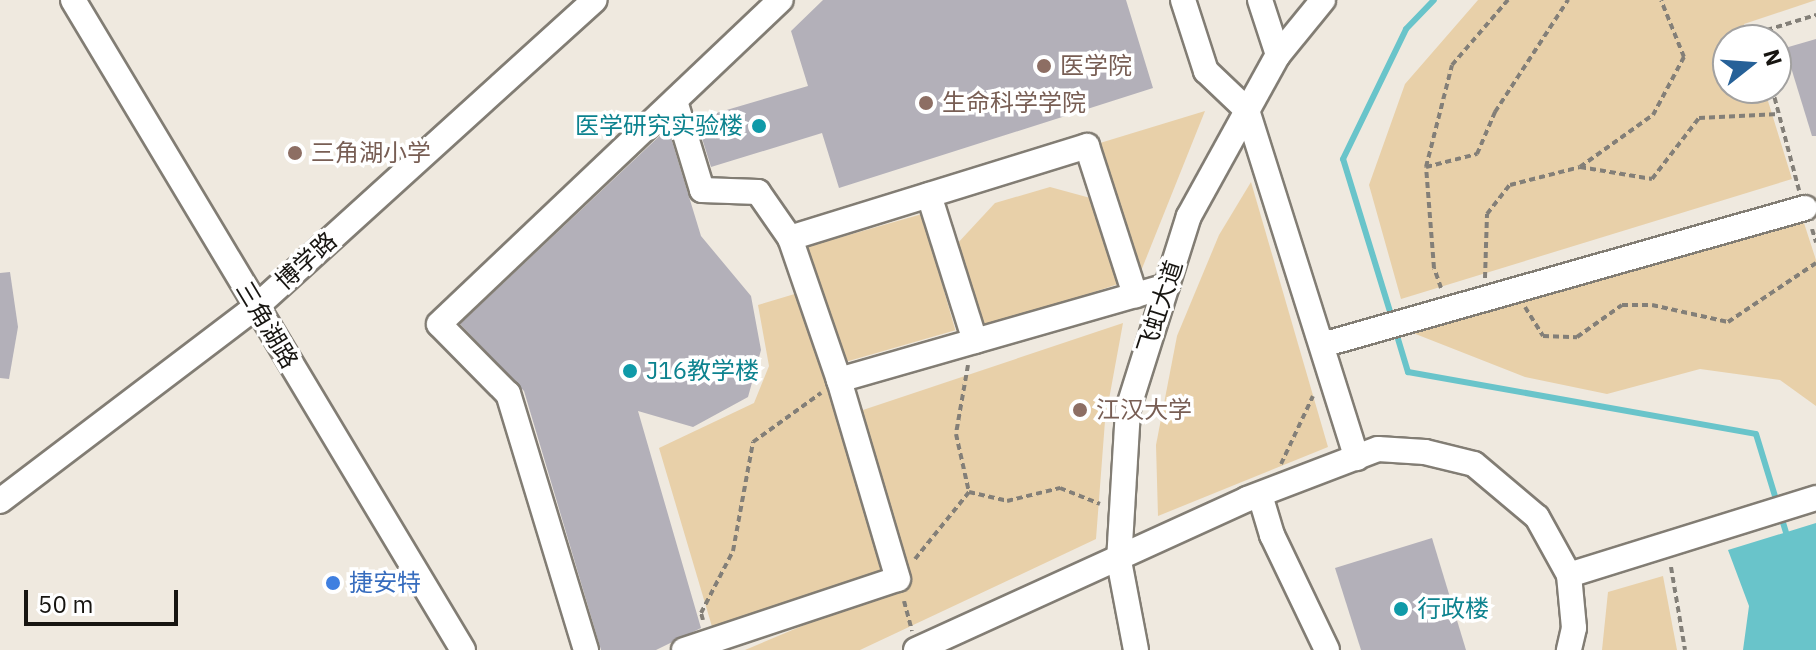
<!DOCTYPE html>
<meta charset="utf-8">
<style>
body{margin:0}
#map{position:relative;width:1816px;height:650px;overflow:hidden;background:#efe9df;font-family:"IBM Plex Sans","Noto Sans SC",sans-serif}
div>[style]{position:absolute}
.green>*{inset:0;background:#e8d0a9;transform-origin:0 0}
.water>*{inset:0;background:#69c4ca}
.stream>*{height:6px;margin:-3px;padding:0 3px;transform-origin:3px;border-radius:3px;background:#69c4ca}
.building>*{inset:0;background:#b3b0b9}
.path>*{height:4px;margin-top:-2px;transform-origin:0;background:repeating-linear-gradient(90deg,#837f78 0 6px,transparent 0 10px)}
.roads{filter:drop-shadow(2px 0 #827d74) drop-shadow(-2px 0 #827d74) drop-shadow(0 2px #827d74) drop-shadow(0 -2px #827d74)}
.minor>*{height:24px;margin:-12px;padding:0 12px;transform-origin:12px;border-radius:12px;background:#fff}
.dots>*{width:22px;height:22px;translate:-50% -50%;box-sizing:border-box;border:4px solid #fff;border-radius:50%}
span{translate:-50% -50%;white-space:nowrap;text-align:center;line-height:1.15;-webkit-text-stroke:7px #fff;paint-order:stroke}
.education-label{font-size:24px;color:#785e54}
.left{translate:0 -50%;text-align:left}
.culture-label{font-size:24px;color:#0d838f}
.right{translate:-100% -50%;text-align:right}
.street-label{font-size:24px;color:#171511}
.shop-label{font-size:24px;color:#366cbe}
.north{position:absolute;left:1712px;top:24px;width:80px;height:80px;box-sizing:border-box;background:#fff;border:2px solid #a2a1a0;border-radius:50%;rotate:73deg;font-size:22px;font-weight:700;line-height:32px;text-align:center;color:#171511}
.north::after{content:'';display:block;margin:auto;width:28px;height:36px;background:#266198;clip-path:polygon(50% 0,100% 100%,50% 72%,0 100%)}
.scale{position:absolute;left:24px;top:590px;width:154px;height:36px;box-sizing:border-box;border:4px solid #171511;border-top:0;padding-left:10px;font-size:24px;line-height:28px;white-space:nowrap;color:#171511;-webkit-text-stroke:6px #fff;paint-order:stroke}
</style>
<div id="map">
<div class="green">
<div style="clip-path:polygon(1478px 0,1816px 0,1744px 24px,1749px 40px,1728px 40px,1728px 88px,1764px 88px,1792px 179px,1401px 299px,1369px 185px,1405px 84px)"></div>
<div style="clip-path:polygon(1205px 111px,1139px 276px,1100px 143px)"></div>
<div style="clip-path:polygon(1251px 182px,1328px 447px,1158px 516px,1156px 445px,1177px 336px,1219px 235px)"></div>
<div style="clip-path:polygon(1050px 187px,1094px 199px,1121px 283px,984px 329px,956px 245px,995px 203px)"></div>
<div style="left:922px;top:214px;width:121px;height:120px;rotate:74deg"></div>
<div style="clip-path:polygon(1804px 223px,1816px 260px,1816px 406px,1780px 380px,1700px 369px,1607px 394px,1525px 377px,1413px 333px)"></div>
<div style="clip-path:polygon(798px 293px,884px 571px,713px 630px,659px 448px,754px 403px,769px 366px,758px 305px)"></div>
<div style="clip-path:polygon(1123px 323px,1105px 421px,1096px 539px,860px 650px,745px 650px,909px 581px,857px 412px)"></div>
<div style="clip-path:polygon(1663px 576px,1677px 650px,1602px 650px,1608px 592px)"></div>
</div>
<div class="water">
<div style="clip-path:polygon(1816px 523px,1816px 650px,1743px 650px,1749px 606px,1728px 550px)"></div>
</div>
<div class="stream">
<div style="left:1392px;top:318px;width:166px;rotate:-107.1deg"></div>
<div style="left:1343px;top:159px;width:144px;rotate:-64.1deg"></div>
<div style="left:1406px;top:29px;width:40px;rotate:-46deg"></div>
<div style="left:1395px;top:329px;width:45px;rotate:73.2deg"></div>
<div style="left:1408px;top:372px;width:353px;rotate:10.1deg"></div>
<div style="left:1756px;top:434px;width:75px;rotate:73deg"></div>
<div style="left:1781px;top:516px;width:17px;rotate:73deg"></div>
</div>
<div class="building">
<div style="clip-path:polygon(823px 0,1126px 0,1153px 88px,839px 188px,822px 133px,711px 167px,696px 119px,808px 86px,791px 31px)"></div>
<div style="clip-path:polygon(1816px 39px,1816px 136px,1812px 136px,1785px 48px)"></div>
<div style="clip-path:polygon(668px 128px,701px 236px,751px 296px,761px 350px,748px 397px,693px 427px,638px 411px,701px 628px,656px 650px,601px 650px,524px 391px,460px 324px)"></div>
<div style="clip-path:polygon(10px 272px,18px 327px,9px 379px,0 378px,0 273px)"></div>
<div style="clip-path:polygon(1432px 538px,1466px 650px,1361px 650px,1335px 568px)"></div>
</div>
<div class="path">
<div style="left:1759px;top:40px;width:7px;rotate:-106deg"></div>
<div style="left:1757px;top:33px;width:62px;rotate:-17deg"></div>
<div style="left:1772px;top:88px;width:106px;rotate:75.2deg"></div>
<div style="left:1426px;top:167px;width:53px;rotate:-14.3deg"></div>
<div style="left:1477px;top:154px;width:46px;rotate:-66.8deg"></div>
<div style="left:1495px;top:112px;width:134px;rotate:-56.9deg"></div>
<div style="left:1580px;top:167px;width:73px;rotate:9.5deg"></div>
<div style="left:1652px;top:179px;width:77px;rotate:-52.4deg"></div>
<div style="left:1699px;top:118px;width:80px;rotate:-2.9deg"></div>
<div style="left:1812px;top:229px;width:14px;rotate:73deg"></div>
<div style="left:1485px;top:278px;width:64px;rotate:-88.2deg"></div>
<div style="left:1487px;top:214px;width:37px;rotate:-52deg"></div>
<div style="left:1510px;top:185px;width:72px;rotate:-14.4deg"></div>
<div style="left:1580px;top:167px;width:90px;rotate:-35.5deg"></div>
<div style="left:1653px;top:115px;width:66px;rotate:-61.9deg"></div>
<div style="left:1684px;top:57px;width:61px;rotate:-112deg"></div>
<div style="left:1441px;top:288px;width:21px;rotate:-109deg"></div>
<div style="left:1434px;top:268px;width:101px;rotate:-94.5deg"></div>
<div style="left:1426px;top:167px;width:105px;rotate:-75.7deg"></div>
<div style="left:1452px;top:65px;width:86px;rotate:-49.3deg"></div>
<div style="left:1525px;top:307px;width:34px;rotate:58deg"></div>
<div style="left:1543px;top:336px;width:34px;rotate:2deg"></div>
<div style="left:1577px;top:337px;width:55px;rotate:-35.4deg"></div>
<div style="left:1622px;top:305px;width:30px"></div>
<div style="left:1652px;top:305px;width:78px;rotate:12.6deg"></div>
<div style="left:1728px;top:322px;width:106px;rotate:-33.8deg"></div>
<div style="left:968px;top:365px;width:70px;rotate:99.9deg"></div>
<div style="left:956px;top:434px;width:59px;rotate:77.4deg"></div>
<div style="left:969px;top:492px;width:39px;rotate:13deg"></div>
<div style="left:1007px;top:501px;width:55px;rotate:-13.8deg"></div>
<div style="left:1060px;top:488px;width:43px;rotate:21.8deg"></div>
<div style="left:1281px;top:464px;width:75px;rotate:-64.8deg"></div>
<div style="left:915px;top:559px;width:86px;rotate:-51.1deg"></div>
<div style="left:1671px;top:567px;width:84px;rotate:80.4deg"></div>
<div style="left:904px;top:601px;width:31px;rotate:75deg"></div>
<div style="left:703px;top:620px;width:7px;rotate:-106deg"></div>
<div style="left:701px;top:613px;width:70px;rotate:-62.7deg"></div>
<div style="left:733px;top:551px;width:111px;rotate:-79.6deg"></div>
<div style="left:753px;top:442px;width:84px;rotate:-35.8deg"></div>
</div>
<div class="roads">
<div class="minor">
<div style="left:73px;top:0;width:758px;rotate:59.04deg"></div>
<div style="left:1183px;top:0;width:75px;rotate:72.1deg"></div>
<div style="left:1206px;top:71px;width:57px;rotate:43.6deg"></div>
<div style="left:1247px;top:110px;width:365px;rotate:72.5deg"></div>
<div style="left:1260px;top:0;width:58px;rotate:71.9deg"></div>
<div style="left:675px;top:101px;width:93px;rotate:73.1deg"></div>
<div style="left:702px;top:190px;width:56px;rotate:2deg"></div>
<div style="left:758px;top:192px;width:56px;rotate:55.2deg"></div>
<div style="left:929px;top:195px;width:153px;rotate:72.5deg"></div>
<div style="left:1322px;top:345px;width:502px;rotate:-15.84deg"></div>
<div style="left:839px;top:380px;width:150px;rotate:-109deg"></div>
<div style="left:790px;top:238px;width:311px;rotate:-17.2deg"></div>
<div style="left:1087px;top:146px;width:157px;rotate:72.1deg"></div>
<div style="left:1260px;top:495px;width:42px;rotate:73.3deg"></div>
<div style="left:1272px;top:535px;width:127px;rotate:64.4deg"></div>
<div style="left:0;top:501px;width:321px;rotate:-37.2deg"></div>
<div style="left:256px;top:307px;width:457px;rotate:-42.2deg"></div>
<div style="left:1569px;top:575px;width:259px;rotate:-17.3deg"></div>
<div style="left:586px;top:650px;width:268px;rotate:-106.9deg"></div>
<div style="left:508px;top:394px;width:98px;rotate:-134.6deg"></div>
<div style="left:439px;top:324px;width:471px;rotate:-43.5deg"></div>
<div style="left:684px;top:650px;width:225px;rotate:-18.4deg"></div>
<div style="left:898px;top:579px;width:208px;rotate:-106.5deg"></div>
<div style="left:839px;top:380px;width:341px;rotate:-16deg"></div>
<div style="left:916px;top:650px;width:364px;rotate:-24.5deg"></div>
<div style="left:1247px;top:499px;width:140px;rotate:-20.9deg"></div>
<div style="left:1378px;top:449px;width:47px;rotate:3.7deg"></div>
<div style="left:1425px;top:452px;width:50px;rotate:13.8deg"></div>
<div style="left:1474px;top:464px;width:82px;rotate:40.1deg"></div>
<div style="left:1537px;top:517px;width:66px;rotate:61.1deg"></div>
<div style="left:1569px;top:575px;width:53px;rotate:84.6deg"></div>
<div style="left:1574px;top:628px;width:23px;rotate:103deg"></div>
<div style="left:1136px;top:650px;width:91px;rotate:-100.8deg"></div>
<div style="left:1119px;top:561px;width:152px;rotate:-86.6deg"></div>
<div style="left:1128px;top:409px;width:202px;rotate:-72.5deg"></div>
<div style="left:1189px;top:216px;width:184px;rotate:-61.1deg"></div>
<div style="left:1278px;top:55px;width:71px;rotate:-50.7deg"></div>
</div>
</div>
<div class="dots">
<div style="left:1044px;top:66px;background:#8d6e63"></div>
<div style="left:926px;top:103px;background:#8d6e63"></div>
<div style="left:759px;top:126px;background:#0f9aa8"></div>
<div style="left:295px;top:153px;background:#8d6e63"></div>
<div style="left:630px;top:371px;background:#0f9aa8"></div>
<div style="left:1080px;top:410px;background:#8d6e63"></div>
<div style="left:333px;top:583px;background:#3f7fe0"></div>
<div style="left:1401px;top:609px;background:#0f9aa8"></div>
</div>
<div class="education-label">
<span class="left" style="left:1060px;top:66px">医学院</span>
<span class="left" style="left:942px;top:103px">生命科学学院</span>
<span class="left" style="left:311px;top:153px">三角湖小学</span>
<span class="left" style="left:1096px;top:410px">江汉大学</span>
</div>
<div class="culture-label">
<span class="right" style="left:743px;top:126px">医学研究实验楼</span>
<span class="left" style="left:646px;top:371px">J16教学楼</span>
<span class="left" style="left:1417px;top:609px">行政楼</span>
</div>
<div class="street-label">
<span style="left:306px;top:261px;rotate:-42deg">博学路</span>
<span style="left:1160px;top:307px;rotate:-72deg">飞虹大道</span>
<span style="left:267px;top:325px;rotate:59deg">三角湖路</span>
</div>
<div class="shop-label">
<span class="left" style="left:349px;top:583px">捷安特</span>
</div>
<div class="north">N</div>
<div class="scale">50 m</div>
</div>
